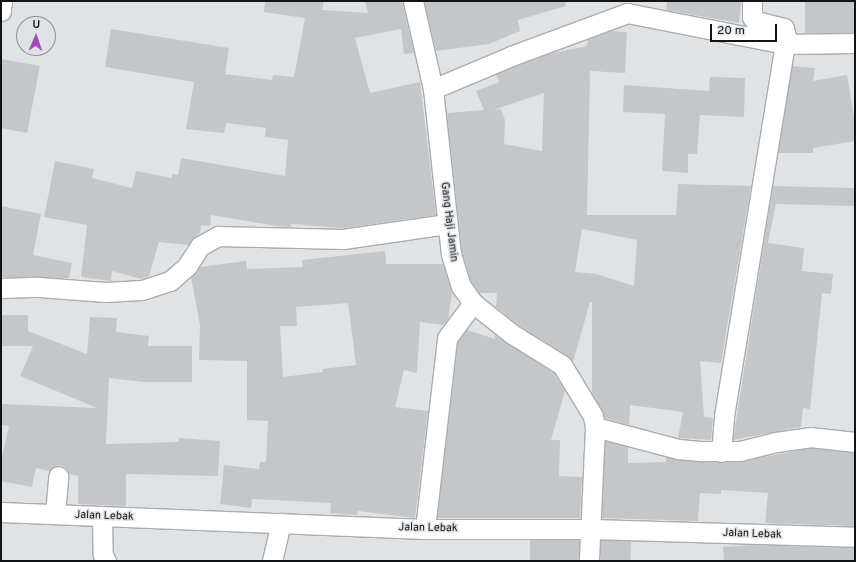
<!DOCTYPE html>
<style>
body{margin:0}
#map{position:relative;width:856px;height:562px;overflow:hidden;background:#e0e3e6;font-family:Overpass,sans-serif}
div>[style]{position:absolute}
.building>*{inset:0;background:#c4c7ca;transform-origin:0 0}
.roads{filter:drop-shadow(1px 0 #aaadb0) drop-shadow(-1px 0 #aaadb0) drop-shadow(0 1px #aaadb0) drop-shadow(0 -1px #aaadb0)}
.street>*{height:19px;margin:-9.5px;padding:0 9.5px;transform-origin:9.5px;border-radius:9.5px;background:#fff}
span{translate:-50% -50%;white-space:nowrap;text-align:center;line-height:1.15;-webkit-text-stroke:3px #e0e3e6;paint-order:stroke}
.street-label{font-size:11px;color:#121314}
.frame{position:absolute;inset:0;border:2px solid #121314;pointer-events:none}
.north{position:absolute;left:16px;top:16px;width:40px;height:40px;box-sizing:border-box;background:#e0e3e6;border:1px solid #8e9092;border-radius:50%;rotate:2deg;font-size:11px;font-weight:700;line-height:16px;text-align:center;color:#121314}
.north::after{content:'';display:block;margin:auto;width:14px;height:18px;background:#9f4cba;clip-path:polygon(50% 0,100% 100%,50% 72%,0 100%)}
.scale{position:absolute;left:710px;top:24px;width:67px;height:18px;box-sizing:border-box;border:2px solid #121314;border-top:0;padding-left:5px;font-size:12px;line-height:14px;white-space:nowrap;color:#121314;-webkit-text-stroke:3px #e0e3e6;paint-order:stroke}
</style>
<div id="map">
<div class="building">
<div style="clip-path:polygon(265px 1px,324px 1px,322px 10px,368px 13px,365px 1px,402px 1px,414px 53px,404px 54px,401px 29px,355px 38px,370px 93px,420px 82px,436px 215px,345px 228px,291px 224px,291px 227px,277px 226px,211px 215px,210px 226px,201px 225px,200px 233px,188px 245px,159px 242px,149px 276px,141px 279px,112px 271px,111px 281px,81px 277px,87px 225px,44px 217px,55px 161px,94px 169px,92px 178px,132px 188px,136px 171px,172px 178px,172px 174px,178px 175px,181px 158px,285px 176px,288px 140px,265px 137px,266px 128px,226px 123px,224px 133px,186px 129px,194px 82px,105px 67px,111px 29px,229px 48px,225px 74px,272px 80px,273px 75px,294px 77px,305px 18px,264px 12px)"></div>
<div style="clip-path:polygon(424px 1px,565px 1px,566px 6px,518px 20px,520px 31px,489px 44px,436px 51px)"></div>
<div style="clip-path:polygon(667px 1px,741px 1px,739px 23px,666px 10px)"></div>
<div style="left:805px;top:1px;width:50px;height:32px"></div>
<div style="clip-path:polygon(evenodd,611px 31px,627px 32px,625px 73px,590px 71px,587px 215px,676px 215px,678px 184px,751px 186px,721px 363px,700px 361px,704px 417px,713px 418px,711px 440px,678px 438px,683px 412px,630px 405px,629px 425px,605px 418px,592px 393px,592px 302px,590px 302px,573px 362px,568px 356px,518px 325px,496px 307px,497px 293px,479px 293px,471px 281px,462px 252px,447px 113px,484px 110px,476px 91px,499px 82px,496px 74px,548px 54px,587px 46px,588px 39px,611px 31px,544px 93px,542px 151px,504px 144px,505px 120px,501px 109px,493px 110px,544px 93px,611px 31px,582px 229px,637px 240px,634px 286px,596px 274px,575px 272px,582px 229px)"></div>
<div style="clip-path:polygon(1px 59px,40px 66px,27px 133px,1px 128px)"></div>
<div style="clip-path:polygon(792px 66px,815px 68px,813px 81px,847px 75px,855px 123px,855px 141px,813px 148px,813px 153px,778px 153px)"></div>
<div style="clip-path:polygon(710px 77px,745px 78px,744px 117px,700px 115px,697px 154px,688px 154px,688px 173px,662px 171px,665px 114px,623px 112px,624px 85px,709px 91px)"></div>
<div style="clip-path:polygon(773px 186px,855px 188px,855px 206px,776px 204px,768px 243px,804px 248px,802px 271px,833px 274px,831px 294px,822px 293px,810px 409px,803px 408px,801px 427px,733px 440px)"></div>
<div style="clip-path:polygon(1px 206px,41px 214px,33px 255px,72px 263px,69px 278px,1px 277px)"></div>
<div style="clip-path:polygon(evenodd,385px 251px,386px 264px,443px 264px,452px 293px,448px 319px,443px 325px,420px 322px,417px 373px,404px 370px,395px 407px,428px 411px,415px 518px,358px 511px,357px 515px,330px 513px,331px 503px,252px 499px,251px 508px,220px 504px,224px 465px,259px 469px,260px 462px,266px 462px,268px 421px,247px 420px,247px 361px,199px 360px,200px 325px,191px 277px,200px 267px,246px 261px,247px 269px,303px 267px,302px 260px,385px 251px,348px 303px,356px 365px,322px 369px,323px 372px,283px 377px,280px 326px,297px 326px,296px 307px,348px 303px)"></div>
<div style="clip-path:polygon(1px 315px,28px 315px,28px 331px,87px 354px,90px 317px,117px 318px,116px 332px,149px 336px,148px 346px,192px 346px,192px 382px,144px 382px,109px 378px,106px 444px,178px 442px,179px 438px,220px 441px,218px 476px,126px 474px,126px 506px,78px 504px,78px 476px,69px 474px,65px 467px,59px 465px,49px 471px,36px 468px,32px 487px,1px 481px,1px 461px,9px 426px,1px 425px,1px 404px,97px 408px,20px 376px,33px 346px,1px 346px)"></div>
<div style="clip-path:polygon(467px 330px,495px 339px,495px 335px,554px 373px,565px 391px,551px 440px,560px 440px,559px 476px,582px 477px,580px 518px,437px 518px,458px 342px)"></div>
<div style="clip-path:polygon(605px 441px,628px 447px,628px 463px,666px 462px,666px 457px,702px 462px,740px 462px,810px 448px,855px 453px,855px 526px,765px 523px,768px 493px,721px 490px,721px 494px,700px 493px,698px 521px,602px 518px)"></div>
<div style="left:530px;top:540px;width:49px;height:21px"></div>
<div style="left:601px;top:540px;width:30px;height:21px;rotate:2deg"></div>
<div style="clip-path:polygon(754px 545px,855px 548px,855px 561px,724px 561px,723px 547px)"></div>
</div>
<div class="roads">
<div class="street">
<div style="left:413px;top:1px;width:90px;rotate:77.2deg"></div>
<div style="left:433px;top:89px;width:166px;rotate:83.8deg"></div>
<div style="left:451px;top:254px;width:34px;rotate:73deg"></div>
<div style="left:461px;top:286px;width:21px;rotate:55deg"></div>
<div style="left:473px;top:303px;width:50px;rotate:38.5deg"></div>
<div style="left:512px;top:334px;width:59px;rotate:31.8deg"></div>
<div style="left:562px;top:365px;width:60px;rotate:58.7deg"></div>
<div style="left:593px;top:416px;width:11px;rotate:80deg"></div>
<div style="left:595px;top:427px;width:134px;rotate:92.6deg"></div>
<div style="left:1px;top:11px;width:10px;rotate:-84deg"></div>
<div style="left:433px;top:89px;width:85px;rotate:-22.9deg"></div>
<div style="left:511px;top:56px;width:124px;rotate:-20.3deg"></div>
<div style="left:627px;top:13px;width:161px;rotate:11.1deg"></div>
<div style="left:785px;top:44px;width:70px;rotate:-0.8deg"></div>
<div style="left:1px;top:288px;width:38px;rotate:-2deg"></div>
<div style="left:39px;top:287px;width:66px;rotate:4.3deg"></div>
<div style="left:105px;top:292px;width:37px;rotate:-3deg"></div>
<div style="left:142px;top:290px;width:29px;rotate:-18deg"></div>
<div style="left:170px;top:281px;width:23px;rotate:-41deg"></div>
<div style="left:187px;top:266px;width:24px;rotate:-57deg"></div>
<div style="left:200px;top:246px;width:21px;rotate:-29deg"></div>
<div style="left:218px;top:236px;width:125px;rotate:1.4deg"></div>
<div style="left:343px;top:239px;width:105px;rotate:-8.2deg"></div>
<div style="left:595px;top:427px;width:86px;rotate:14.8deg"></div>
<div style="left:678px;top:449px;width:25px;rotate:5deg"></div>
<div style="left:703px;top:451px;width:37px"></div>
<div style="left:740px;top:451px;width:37px;rotate:-14deg"></div>
<div style="left:776px;top:442px;width:34px;rotate:-8deg"></div>
<div style="left:810px;top:437px;width:45px;rotate:6.3deg"></div>
<div style="left:721px;top:452px;width:36px;rotate:-85deg"></div>
<div style="left:724px;top:416px;width:384px;rotate:-80.7deg"></div>
<div style="left:786px;top:37px;width:9px;rotate:-103deg"></div>
<div style="left:784px;top:28px;width:30px;rotate:-166deg"></div>
<div style="left:755px;top:21px;width:5px;rotate:-127deg"></div>
<div style="left:752px;top:17px;width:16px;rotate:-90deg"></div>
<div style="left:1px;top:512px;width:424px;rotate:2.3deg"></div>
<div style="left:425px;top:529px;width:166px"></div>
<div style="left:591px;top:529px;width:264px;rotate:1.7deg"></div>
<div style="left:55px;top:514px;width:38px;rotate:-85deg"></div>
<div style="left:102px;top:516px;width:39px;rotate:89deg"></div>
<div style="left:103px;top:555px;width:7px;rotate:63deg"></div>
<div style="left:425px;top:529px;width:192px;rotate:-83.4deg"></div>
<div style="left:447px;top:338px;width:44px;rotate:-53.4deg"></div>
<div style="left:272px;top:561px;width:39px;rotate:-77deg"></div>
</div>
</div>
<div class="street-label">
<span style="left:449px;top:222px;rotate:83deg">Gang Haji Jamin</span>
<span style="left:104px;top:516px;rotate:2deg">Jalan Lebak</span>
<span style="left:428px;top:528px;rotate:1deg">Jalan Lebak</span>
<span style="left:752px;top:534px;rotate:2deg">Jalan Lebak</span>
</div>
<div class="frame"></div>
<div class="north">U</div>
<div class="scale">20 m</div>
</div>
